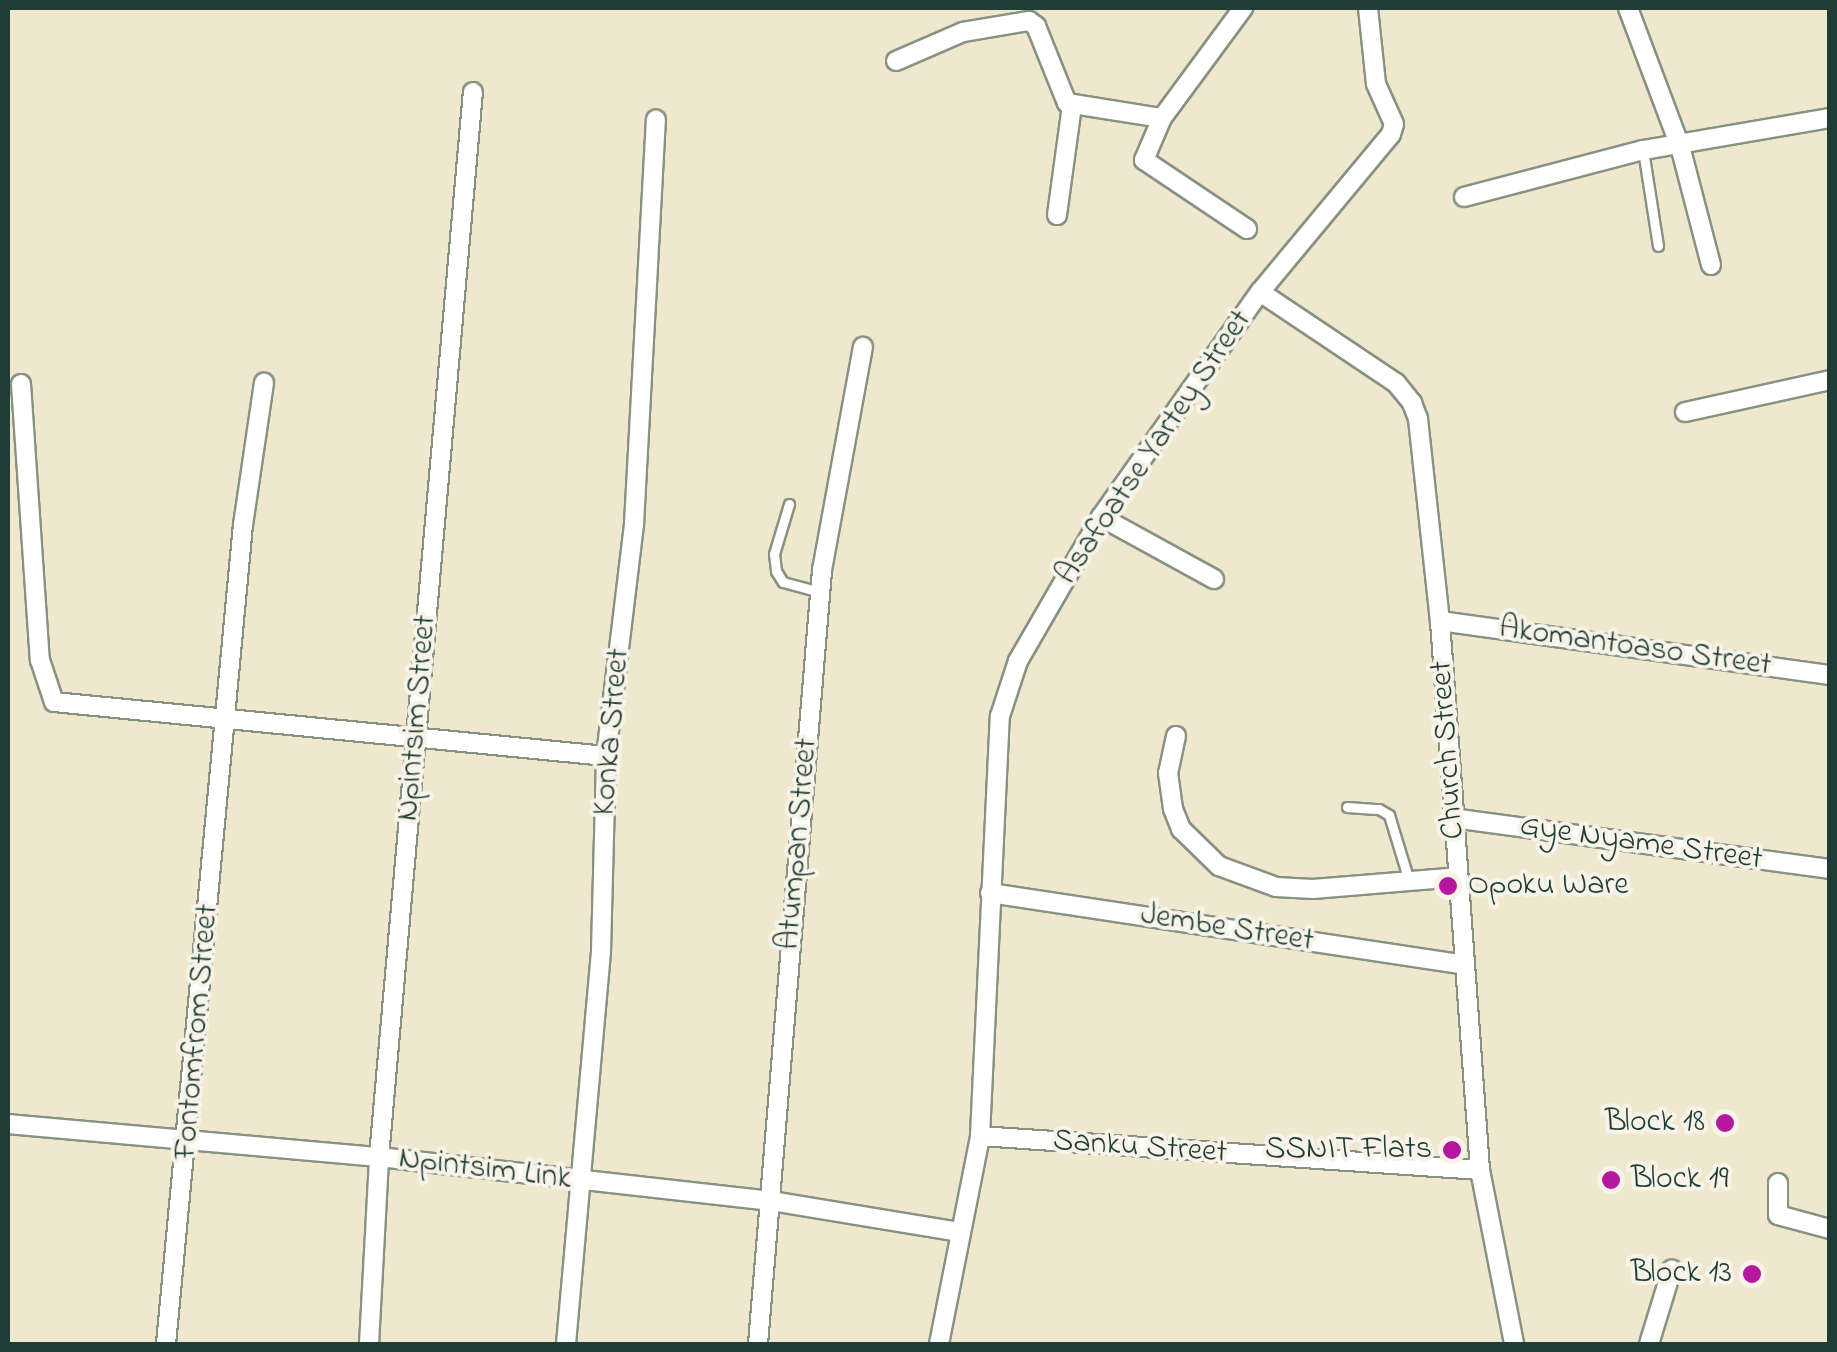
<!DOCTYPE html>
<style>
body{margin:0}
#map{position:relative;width:1837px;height:1352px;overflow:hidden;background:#efe8ce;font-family:"Indie Flower",sans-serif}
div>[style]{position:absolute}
.roads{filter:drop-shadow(2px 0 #879281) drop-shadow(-2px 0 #879281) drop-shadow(0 2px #879281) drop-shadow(0 -2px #879281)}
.service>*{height:9px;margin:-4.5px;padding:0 4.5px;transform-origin:4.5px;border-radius:4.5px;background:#fff}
.minor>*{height:18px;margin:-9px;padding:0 9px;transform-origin:9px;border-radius:9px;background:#fff}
.dots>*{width:28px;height:28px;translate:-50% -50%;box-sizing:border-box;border:5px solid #f7f3e8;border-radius:50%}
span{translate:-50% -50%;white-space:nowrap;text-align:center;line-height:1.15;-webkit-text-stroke:8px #f7f3e8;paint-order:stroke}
.street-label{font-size:32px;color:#1f3d34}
.poi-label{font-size:32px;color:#1f3d34}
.left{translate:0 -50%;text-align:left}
.right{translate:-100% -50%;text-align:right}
.frame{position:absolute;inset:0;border:10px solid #1f3d34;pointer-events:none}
</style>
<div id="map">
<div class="roads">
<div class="service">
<div style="left:1643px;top:150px;width:97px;rotate:81.1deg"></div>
<div style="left:789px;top:504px;width:52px;rotate:106.7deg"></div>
<div style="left:774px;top:554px;width:17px;rotate:83deg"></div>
<div style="left:776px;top:571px;width:13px;rotate:58deg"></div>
<div style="left:783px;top:582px;width:38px;rotate:15deg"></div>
<div style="left:1347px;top:807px;width:32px;rotate:4deg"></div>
<div style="left:1379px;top:809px;width:12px;rotate:31deg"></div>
<div style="left:1389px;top:815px;width:69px;rotate:73.1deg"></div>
</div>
<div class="minor">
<div style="left:1628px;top:8px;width:147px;rotate:69.4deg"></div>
<div style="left:1680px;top:146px;width:123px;rotate:75.4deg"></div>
<div style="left:896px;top:61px;width:73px;rotate:-23.4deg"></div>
<div style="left:963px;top:32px;width:67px;rotate:-9.5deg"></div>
<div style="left:1029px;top:21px;width:9px;rotate:36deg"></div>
<div style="left:1036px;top:26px;width:83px;rotate:68.1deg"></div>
<div style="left:1067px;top:103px;width:96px;rotate:9deg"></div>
<div style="left:1162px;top:118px;width:137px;rotate:-53.6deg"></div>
<div style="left:1162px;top:118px;width:46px;rotate:113.2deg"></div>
<div style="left:1144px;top:160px;width:124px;rotate:33.8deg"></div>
<div style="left:1464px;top:197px;width:185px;rotate:-14.7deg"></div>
<div style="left:1643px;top:150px;width:190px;rotate:-9.7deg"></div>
<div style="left:1057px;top:215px;width:110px;rotate:-82.2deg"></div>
<div style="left:1260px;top:292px;width:164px;rotate:33.8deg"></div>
<div style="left:1396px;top:383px;width:26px;rotate:51deg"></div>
<div style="left:1412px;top:403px;width:17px;rotate:69deg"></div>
<div style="left:1418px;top:419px;width:203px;rotate:83.8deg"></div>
<div style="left:1440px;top:621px;width:550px;rotate:85.83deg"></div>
<div style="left:1480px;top:1170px;width:177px;rotate:78.9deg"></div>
<div style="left:21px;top:384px;width:277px;rotate:86.1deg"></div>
<div style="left:40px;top:660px;width:44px;rotate:71.6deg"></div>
<div style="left:54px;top:702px;width:555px;rotate:5.59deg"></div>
<div style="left:1685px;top:412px;width:148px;rotate:-12.4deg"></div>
<div style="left:1101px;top:517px;width:129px;rotate:28.8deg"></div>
<div style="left:1440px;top:621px;width:394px;rotate:7.9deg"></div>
<div style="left:1176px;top:736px;width:38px;rotate:102deg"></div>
<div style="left:1168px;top:773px;width:36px;rotate:82deg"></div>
<div style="left:1173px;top:809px;width:22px;rotate:68deg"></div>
<div style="left:1181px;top:829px;width:53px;rotate:44.2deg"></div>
<div style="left:1219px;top:866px;width:61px;rotate:20.2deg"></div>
<div style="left:1276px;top:887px;width:37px;rotate:3deg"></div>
<div style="left:1313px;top:889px;width:145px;rotate:-4.7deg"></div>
<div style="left:1453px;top:818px;width:380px;rotate:7.7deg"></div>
<div style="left:990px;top:893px;width:479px;rotate:8.6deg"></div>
<div style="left:8px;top:1124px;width:372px;rotate:5.1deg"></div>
<div style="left:379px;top:1157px;width:395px;rotate:6.4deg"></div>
<div style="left:772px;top:1201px;width:191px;rotate:9.4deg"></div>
<div style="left:980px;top:1136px;width:501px;rotate:3.89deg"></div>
<div style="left:1778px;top:1183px;width:32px;rotate:90deg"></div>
<div style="left:1778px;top:1215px;width:54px;rotate:15.1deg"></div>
<div style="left:166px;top:1344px;width:823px;rotate:-84.63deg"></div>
<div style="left:243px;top:525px;width:144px;rotate:-81.6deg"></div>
<div style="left:369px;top:1344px;width:187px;rotate:-86.9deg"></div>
<div style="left:379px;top:1157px;width:1069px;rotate:-84.96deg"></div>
<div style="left:566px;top:1344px;width:395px;rotate:-84.9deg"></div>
<div style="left:601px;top:951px;width:195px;rotate:-88.5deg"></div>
<div style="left:606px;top:756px;width:234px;rotate:-83.1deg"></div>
<div style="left:634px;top:524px;width:405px;rotate:-86.9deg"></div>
<div style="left:758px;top:1344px;width:777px;rotate:-85.27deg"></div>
<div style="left:822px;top:570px;width:227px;rotate:-79.6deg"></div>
<div style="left:939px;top:1344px;width:212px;rotate:-78.8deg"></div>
<div style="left:980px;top:1136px;width:420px;rotate:-87.3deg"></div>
<div style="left:1000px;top:716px;width:58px;rotate:-71.9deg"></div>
<div style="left:1018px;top:661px;width:166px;rotate:-60deg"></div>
<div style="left:1101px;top:517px;width:276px;rotate:-54.8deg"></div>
<div style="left:1260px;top:292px;width:205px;rotate:-50.3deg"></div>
<div style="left:1391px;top:134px;width:10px;rotate:-73deg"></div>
<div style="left:1394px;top:124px;width:44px;rotate:-114.2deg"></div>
<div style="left:1376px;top:84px;width:76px;rotate:-96deg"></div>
<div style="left:1649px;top:1344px;width:78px;rotate:-73deg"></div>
</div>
</div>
<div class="dots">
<div style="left:1448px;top:886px;background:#b5179e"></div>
<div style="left:1725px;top:1123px;background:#b5179e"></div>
<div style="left:1452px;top:1150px;background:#b5179e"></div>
<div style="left:1611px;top:1180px;background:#b5179e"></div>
<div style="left:1752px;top:1274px;background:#b5179e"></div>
</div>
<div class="street-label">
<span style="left:1155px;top:448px;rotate:-56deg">Asafoatse Yartey Street</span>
<span style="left:1635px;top:648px;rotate:8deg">Akomantoaso Street</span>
<span style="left:418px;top:718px;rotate:-85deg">Npintsim Street</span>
<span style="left:613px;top:732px;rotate:-85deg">Konka Street</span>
<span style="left:1449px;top:750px;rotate:-94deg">Church Street</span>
<span style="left:799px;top:844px;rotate:-85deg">Atumpan Street</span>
<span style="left:1641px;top:844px;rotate:8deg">Gye Nyame Street</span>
<span style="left:1227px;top:929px;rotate:9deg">Jembe Street</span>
<span style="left:198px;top:1032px;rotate:-85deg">Fontomfrom Street</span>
<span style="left:1140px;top:1148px;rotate:4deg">Sanku Street</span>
<span style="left:485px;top:1170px;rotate:7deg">Npintsim Link</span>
</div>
<div class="poi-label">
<span class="left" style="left:1468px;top:886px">Opoku Ware</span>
<span class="right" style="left:1705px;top:1123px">Block 18</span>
<span class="right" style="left:1432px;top:1150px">SSNIT Flats</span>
<span class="left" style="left:1631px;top:1180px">Block 19</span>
<span class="right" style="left:1732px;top:1274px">Block 13</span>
</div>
<div class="frame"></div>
</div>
